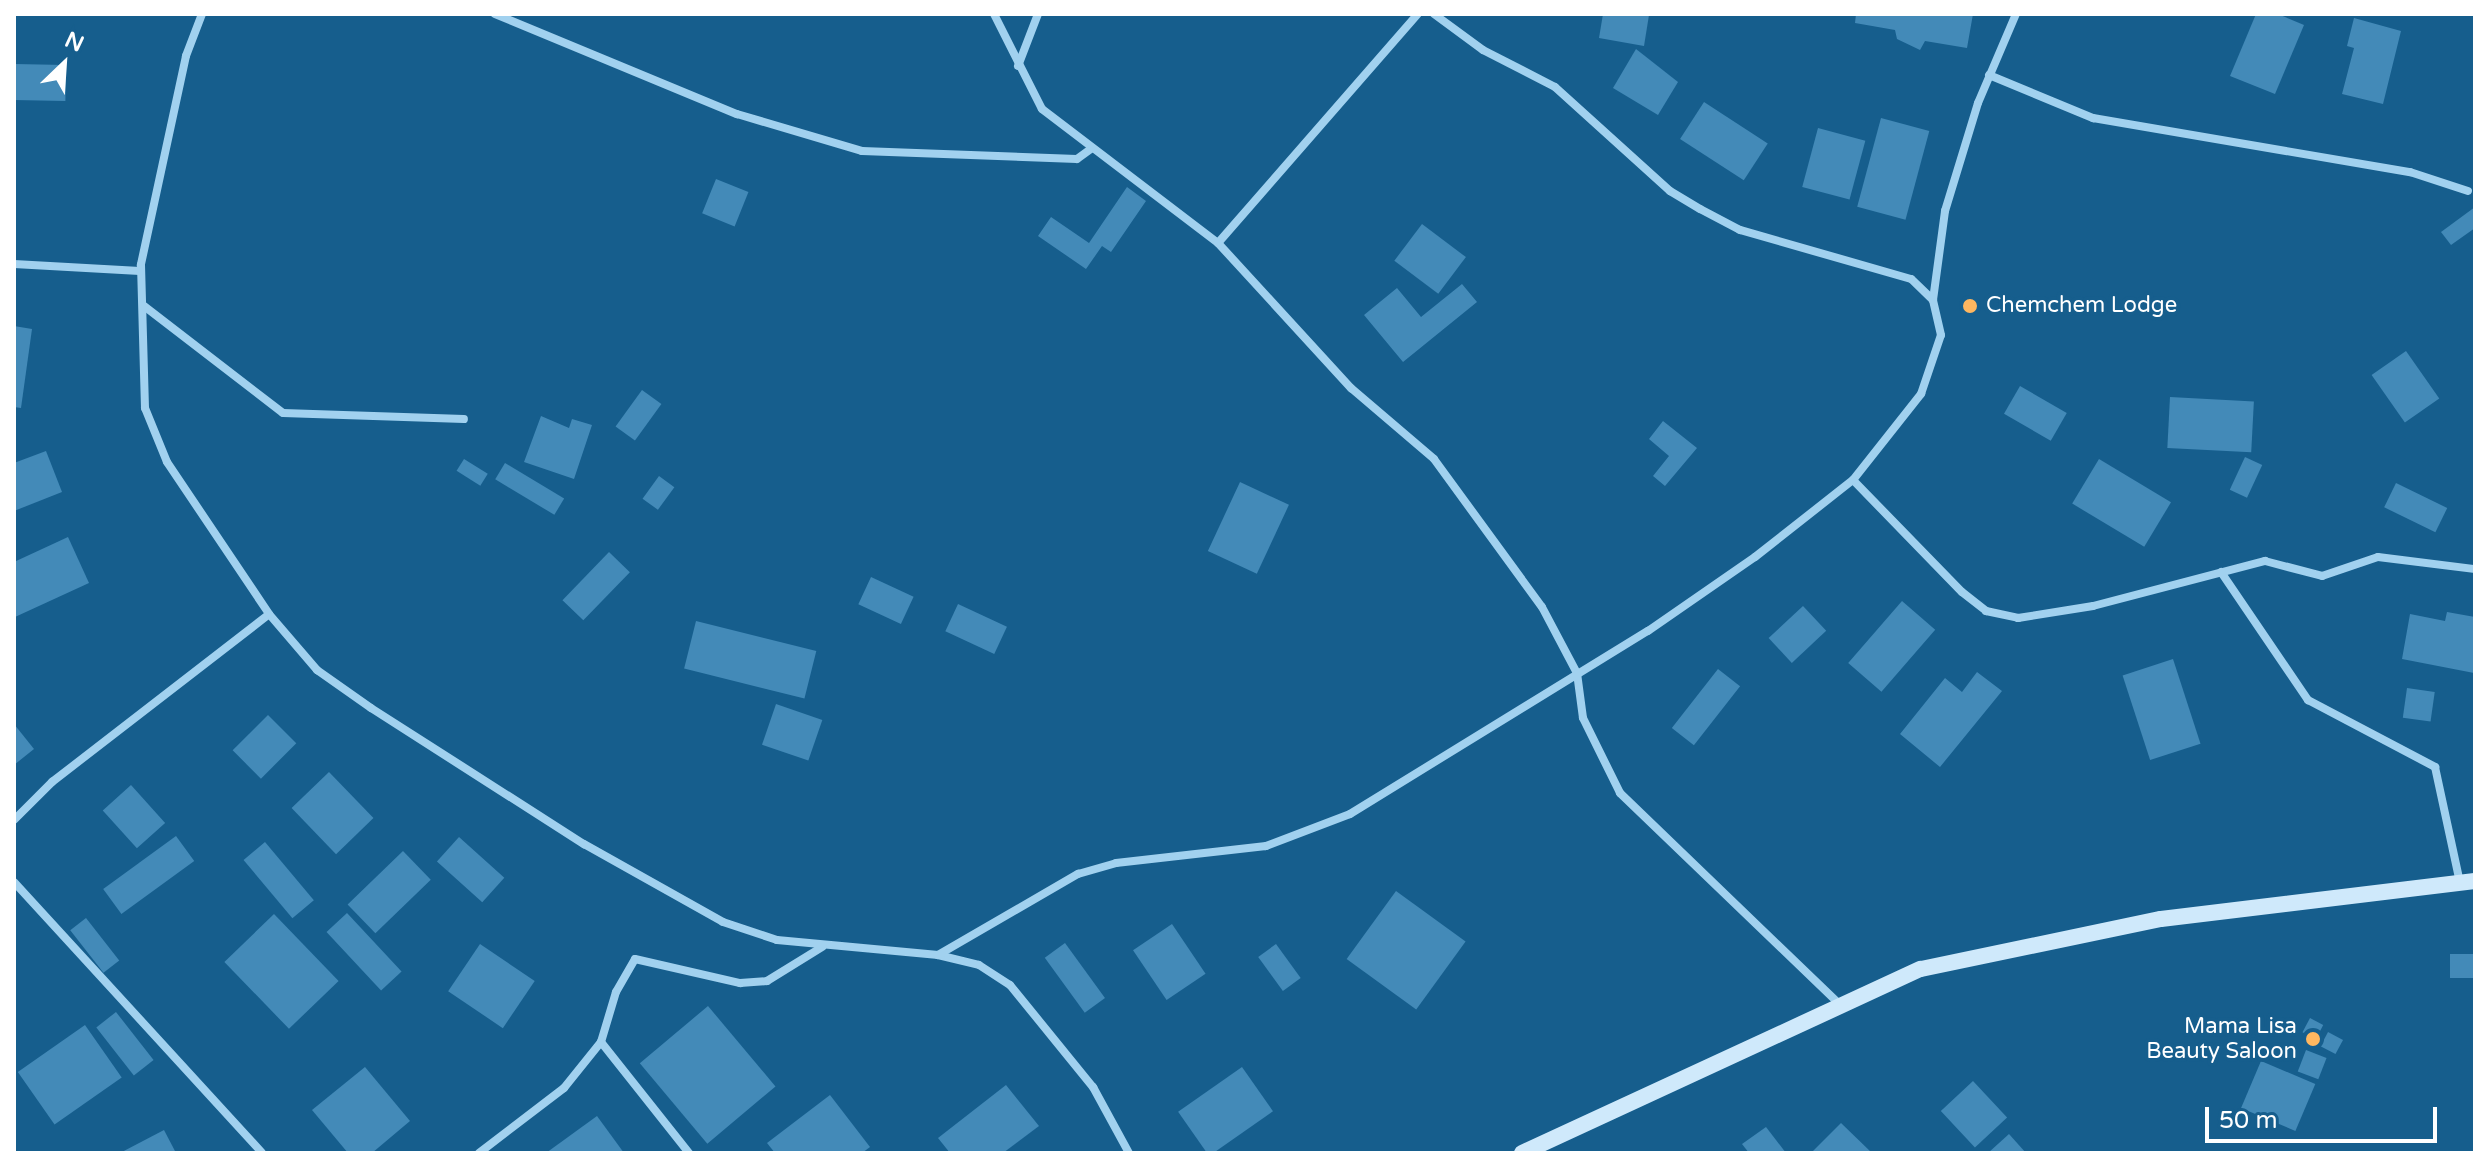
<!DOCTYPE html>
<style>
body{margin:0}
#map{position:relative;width:2489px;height:1167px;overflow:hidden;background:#165e8d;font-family:"Varela Round",sans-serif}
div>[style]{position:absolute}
.building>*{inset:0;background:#438ab8;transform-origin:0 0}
.street>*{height:8px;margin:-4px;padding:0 4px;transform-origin:4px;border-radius:4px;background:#a1d1ef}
.secondary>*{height:16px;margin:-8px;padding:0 8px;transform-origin:8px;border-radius:8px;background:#cfe9fb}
.dots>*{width:22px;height:22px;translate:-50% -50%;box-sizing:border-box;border:4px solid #165e8d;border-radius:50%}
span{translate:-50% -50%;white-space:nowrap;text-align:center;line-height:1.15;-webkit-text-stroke:8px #165e8d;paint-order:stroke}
.poi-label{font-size:22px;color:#fff}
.left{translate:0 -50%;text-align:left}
.right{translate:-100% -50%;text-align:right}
.frame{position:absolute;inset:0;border:16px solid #fff;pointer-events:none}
.north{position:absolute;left:24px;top:24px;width:80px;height:80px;-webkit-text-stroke:6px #165e8d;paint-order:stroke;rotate:25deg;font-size:22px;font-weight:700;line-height:32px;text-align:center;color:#fff}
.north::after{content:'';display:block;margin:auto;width:28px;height:36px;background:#fff;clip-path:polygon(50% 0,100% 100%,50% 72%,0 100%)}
.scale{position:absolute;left:2205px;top:1107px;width:232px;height:36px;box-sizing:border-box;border:4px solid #fff;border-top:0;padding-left:10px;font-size:24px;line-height:28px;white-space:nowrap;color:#fff;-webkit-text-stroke:6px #165e8d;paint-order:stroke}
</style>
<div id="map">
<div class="building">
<div style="clip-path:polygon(1603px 14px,1649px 15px,1644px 46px,1599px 38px)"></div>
<div style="clip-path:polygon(1856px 14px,1973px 14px,1967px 48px,1925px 41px,1920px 50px,1897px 39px,1895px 30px,1855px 23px)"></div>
<div style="clip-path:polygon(2256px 14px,2278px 14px,2304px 25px,2275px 94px,2230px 76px)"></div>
<div style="clip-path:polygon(2354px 18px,2401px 31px,2383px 104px,2342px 94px,2354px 48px,2347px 46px)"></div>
<div style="clip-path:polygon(1636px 49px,1678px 82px,1658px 115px,1613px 88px)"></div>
<div style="left:14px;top:64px;width:52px;height:36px;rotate:1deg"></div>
<div style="left:1704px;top:102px;width:76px;height:44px;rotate:33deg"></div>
<div style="left:1881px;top:118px;width:50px;height:92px;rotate:15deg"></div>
<div style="left:1818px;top:128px;width:49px;height:61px;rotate:15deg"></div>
<div style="left:716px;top:179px;width:35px;height:37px;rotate:22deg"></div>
<div style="clip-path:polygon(1127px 187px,1146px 201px,1111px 252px,1102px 246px,1086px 269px,1038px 236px,1051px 217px,1089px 243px)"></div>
<div style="clip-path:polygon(2475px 207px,2475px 228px,2451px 245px,2441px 232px)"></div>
<div style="left:1422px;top:224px;width:55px;height:46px;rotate:37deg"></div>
<div style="clip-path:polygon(1462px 284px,1477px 302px,1403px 362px,1364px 315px,1397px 288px,1421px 317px)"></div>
<div style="clip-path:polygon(14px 326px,32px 329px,21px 408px,14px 407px)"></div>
<div style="left:2406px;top:351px;width:58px;height:42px;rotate:55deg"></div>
<div style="left:2020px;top:386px;width:54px;height:32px;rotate:30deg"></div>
<div style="left:642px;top:390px;width:24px;height:45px;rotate:36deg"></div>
<div style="left:2170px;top:397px;width:84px;height:51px;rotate:3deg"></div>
<div style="clip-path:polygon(541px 416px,569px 428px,572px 419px,592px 425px,574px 479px,524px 462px)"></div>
<div style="clip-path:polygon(1663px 421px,1697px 448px,1665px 486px,1653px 476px,1669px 456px,1649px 439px)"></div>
<div style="clip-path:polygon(46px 451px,62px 492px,14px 511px,14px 463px)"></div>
<div style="left:2245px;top:457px;width:19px;height:36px;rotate:25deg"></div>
<div style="left:464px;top:459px;width:28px;height:14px;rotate:32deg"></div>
<div style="left:2099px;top:459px;width:84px;height:52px;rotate:31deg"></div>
<div style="left:505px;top:463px;width:69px;height:19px;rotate:31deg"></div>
<div style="left:659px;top:476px;width:19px;height:28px;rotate:36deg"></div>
<div style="left:1240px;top:482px;width:54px;height:76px;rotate:25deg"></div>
<div style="left:2396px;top:483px;width:57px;height:27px;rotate:26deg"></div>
<div style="clip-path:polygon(68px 537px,89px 583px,15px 617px,14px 562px)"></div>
<div style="left:609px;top:552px;width:29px;height:67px;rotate:44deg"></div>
<div style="left:871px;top:577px;width:47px;height:30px;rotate:25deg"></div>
<div style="left:1902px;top:601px;width:44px;height:82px;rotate:41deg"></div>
<div style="left:958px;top:604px;width:54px;height:30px;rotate:25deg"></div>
<div style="left:1803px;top:606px;width:34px;height:47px;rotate:47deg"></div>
<div style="clip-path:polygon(2447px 612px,2475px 617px,2474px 673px,2402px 659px,2410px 614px,2445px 621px)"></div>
<div style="left:696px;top:621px;width:124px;height:49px;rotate:14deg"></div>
<div style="left:2173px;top:659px;width:89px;height:53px;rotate:72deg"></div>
<div style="left:1718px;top:669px;width:28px;height:75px;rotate:38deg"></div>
<div style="clip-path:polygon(1977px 672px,2002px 691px,1940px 767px,1900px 734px,1945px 678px,1962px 692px)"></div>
<div style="left:2407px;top:688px;width:28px;height:30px;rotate:8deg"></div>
<div style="left:776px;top:704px;width:49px;height:43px;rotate:19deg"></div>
<div style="left:268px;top:715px;width:40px;height:50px;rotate:45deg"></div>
<div style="clip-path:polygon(14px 724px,34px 749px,14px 765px)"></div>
<div style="left:329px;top:772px;width:64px;height:52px;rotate:46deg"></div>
<div style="left:131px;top:785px;width:51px;height:38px;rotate:48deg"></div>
<div style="left:176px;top:836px;width:31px;height:90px;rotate:54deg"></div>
<div style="left:459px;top:837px;width:61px;height:33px;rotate:42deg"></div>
<div style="left:265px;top:842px;width:76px;height:28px;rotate:50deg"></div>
<div style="left:403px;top:851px;width:40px;height:77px;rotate:46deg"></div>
<div style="left:1396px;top:891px;width:86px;height:84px;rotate:36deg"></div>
<div style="left:347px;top:913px;width:80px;height:28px;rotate:47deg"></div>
<div style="left:274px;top:914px;width:93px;height:69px;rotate:46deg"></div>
<div style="left:86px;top:918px;width:54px;height:20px;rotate:52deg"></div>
<div style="left:1172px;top:924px;width:60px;height:47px;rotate:56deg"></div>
<div style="left:1065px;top:943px;width:68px;height:25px;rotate:54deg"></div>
<div style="left:480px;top:944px;width:66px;height:57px;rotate:34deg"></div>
<div style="left:1276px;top:944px;width:42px;height:22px;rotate:54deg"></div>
<div style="left:2475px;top:954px;width:24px;height:25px;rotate:90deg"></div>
<div style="left:708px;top:1006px;width:105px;height:89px;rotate:50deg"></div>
<div style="left:116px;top:1012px;width:61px;height:25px;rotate:52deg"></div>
<div style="left:2310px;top:1018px;width:15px;height:16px;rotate:28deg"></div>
<div style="left:85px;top:1025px;width:64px;height:82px;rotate:55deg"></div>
<div style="left:2328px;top:1032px;width:17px;height:16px;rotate:28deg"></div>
<div style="left:2306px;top:1050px;width:22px;height:23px;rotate:21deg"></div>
<div style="left:2261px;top:1061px;width:59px;height:51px;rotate:23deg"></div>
<div style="clip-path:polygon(365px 1067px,410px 1121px,372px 1153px,348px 1153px,312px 1110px)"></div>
<div style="left:1242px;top:1067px;width:54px;height:78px;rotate:55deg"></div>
<div style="left:1973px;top:1081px;width:50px;height:44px;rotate:47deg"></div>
<div style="clip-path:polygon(1006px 1085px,1039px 1126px,1003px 1153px,950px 1153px,938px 1138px)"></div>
<div style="clip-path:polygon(830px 1095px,870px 1147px,862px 1153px,775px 1153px,767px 1143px)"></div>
<div style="clip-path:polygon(597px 1116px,624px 1153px,546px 1153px)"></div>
<div style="clip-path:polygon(1841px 1123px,1872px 1153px,1811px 1153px)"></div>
<div style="clip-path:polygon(1766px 1127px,1786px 1153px,1749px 1153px,1742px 1144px)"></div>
<div style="clip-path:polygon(164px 1130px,176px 1153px,120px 1153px)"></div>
<div style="clip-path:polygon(2009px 1134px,2026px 1153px,1988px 1153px)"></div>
</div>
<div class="street">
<div style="left:202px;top:14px;width:45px;rotate:110.9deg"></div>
<div style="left:186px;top:56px;width:214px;rotate:102.2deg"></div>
<div style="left:141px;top:265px;width:143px;rotate:88.4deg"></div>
<div style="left:145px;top:408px;width:58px;rotate:67.8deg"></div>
<div style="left:167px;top:462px;width:183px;rotate:56.1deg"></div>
<div style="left:269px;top:614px;width:74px;rotate:49.4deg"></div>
<div style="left:317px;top:670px;width:66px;rotate:35.1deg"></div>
<div style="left:371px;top:708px;width:253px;rotate:32.6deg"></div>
<div style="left:584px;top:844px;width:159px;rotate:29.3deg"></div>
<div style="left:723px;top:922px;width:57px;rotate:18.4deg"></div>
<div style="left:777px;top:940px;width:162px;rotate:5.3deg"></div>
<div style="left:938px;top:955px;width:42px;rotate:13.7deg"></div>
<div style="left:979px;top:965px;width:37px;rotate:33deg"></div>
<div style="left:1010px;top:985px;width:132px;rotate:50.9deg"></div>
<div style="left:1093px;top:1087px;width:75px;rotate:61.4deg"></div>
<div style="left:495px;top:14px;width:262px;rotate:22.5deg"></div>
<div style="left:737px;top:114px;width:130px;rotate:16.5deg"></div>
<div style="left:862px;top:151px;width:215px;rotate:2.1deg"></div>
<div style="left:1077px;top:159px;width:17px;rotate:-36deg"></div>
<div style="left:994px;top:14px;width:106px;rotate:63.2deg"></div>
<div style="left:1042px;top:109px;width:221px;rotate:37.3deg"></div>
<div style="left:1218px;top:243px;width:197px;rotate:47.5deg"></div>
<div style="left:1351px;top:388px;width:109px;rotate:40.5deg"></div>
<div style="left:1434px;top:459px;width:183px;rotate:53.9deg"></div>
<div style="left:1542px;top:607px;width:75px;rotate:62.1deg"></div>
<div style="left:1577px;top:673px;width:45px;rotate:82.4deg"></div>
<div style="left:1583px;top:718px;width:84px;rotate:63.7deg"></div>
<div style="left:1620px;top:793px;width:301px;rotate:43.9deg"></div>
<div style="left:1018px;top:66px;width:56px;rotate:-69deg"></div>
<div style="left:1989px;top:75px;width:113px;rotate:22.5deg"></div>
<div style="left:2093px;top:118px;width:322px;rotate:9.7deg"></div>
<div style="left:2410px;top:172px;width:61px;rotate:18.1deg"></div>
<div style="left:1218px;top:243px;width:304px;rotate:-48.9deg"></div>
<div style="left:14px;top:264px;width:126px;rotate:3.2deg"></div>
<div style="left:1933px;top:300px;width:90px;rotate:-82.3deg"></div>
<div style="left:1945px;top:211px;width:113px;rotate:-73deg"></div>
<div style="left:1978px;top:103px;width:97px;rotate:-66.9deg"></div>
<div style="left:144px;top:306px;width:175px;rotate:37.6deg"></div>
<div style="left:283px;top:413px;width:181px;rotate:1.9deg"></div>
<div style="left:1853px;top:480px;width:156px;rotate:45.8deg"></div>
<div style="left:1962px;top:592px;width:31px;rotate:38deg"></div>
<div style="left:1986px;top:611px;width:33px;rotate:12deg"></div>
<div style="left:2018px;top:618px;width:76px;rotate:-9.1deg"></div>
<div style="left:2093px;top:606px;width:178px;rotate:-14.7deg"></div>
<div style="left:2265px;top:561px;width:59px;rotate:14.7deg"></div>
<div style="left:2322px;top:576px;width:59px;rotate:-18.7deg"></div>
<div style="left:2378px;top:557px;width:98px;rotate:7.1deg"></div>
<div style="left:2221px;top:572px;width:155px;rotate:55.8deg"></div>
<div style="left:2308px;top:700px;width:144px;rotate:27.8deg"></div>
<div style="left:2435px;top:767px;width:119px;rotate:77.8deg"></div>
<div style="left:14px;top:820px;width:54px;rotate:-45deg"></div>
<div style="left:52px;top:782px;width:274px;rotate:-37.7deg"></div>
<div style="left:14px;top:882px;width:367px;rotate:47.5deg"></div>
<div style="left:938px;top:955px;width:162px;rotate:-30.1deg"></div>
<div style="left:1078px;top:874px;width:40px;rotate:-16deg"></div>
<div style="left:1116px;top:863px;width:151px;rotate:-6.5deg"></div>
<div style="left:1266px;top:846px;width:90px;rotate:-20.9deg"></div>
<div style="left:1350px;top:814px;width:350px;rotate:-31.6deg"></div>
<div style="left:1648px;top:631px;width:130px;rotate:-34.7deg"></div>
<div style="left:1755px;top:557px;width:125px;rotate:-38.2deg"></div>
<div style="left:1853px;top:480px;width:110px;rotate:-51.7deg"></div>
<div style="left:1921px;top:394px;width:62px;rotate:-71.3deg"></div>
<div style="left:1941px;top:335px;width:36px;rotate:-103deg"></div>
<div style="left:1933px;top:300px;width:30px;rotate:-136deg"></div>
<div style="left:1911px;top:279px;width:178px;rotate:-164deg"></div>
<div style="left:1740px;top:230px;width:45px;rotate:-152.3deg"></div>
<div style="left:1700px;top:209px;width:35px;rotate:-149deg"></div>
<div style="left:1670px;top:191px;width:155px;rotate:-137.9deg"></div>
<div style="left:1555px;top:87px;width:81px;rotate:-152.8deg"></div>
<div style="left:1483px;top:50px;width:61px;rotate:-143.7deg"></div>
<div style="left:601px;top:1042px;width:52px;rotate:-73.3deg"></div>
<div style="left:616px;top:992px;width:38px;rotate:-60deg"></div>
<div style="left:635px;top:959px;width:108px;rotate:12.9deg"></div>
<div style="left:740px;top:983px;width:27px;rotate:-4deg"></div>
<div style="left:767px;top:981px;width:65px;rotate:-31.7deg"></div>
<div style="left:479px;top:1153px;width:107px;rotate:-37.4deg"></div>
<div style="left:564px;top:1088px;width:59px;rotate:-51.2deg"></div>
<div style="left:601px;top:1042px;width:142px;rotate:51.6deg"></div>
</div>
<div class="secondary">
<div style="left:1522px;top:1153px;width:439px;rotate:-24.8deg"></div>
<div style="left:1921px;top:969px;width:245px;rotate:-11.8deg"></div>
<div style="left:2161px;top:919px;width:316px;rotate:-6.9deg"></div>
</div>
<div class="dots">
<div style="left:1970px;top:306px;background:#ffb760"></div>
<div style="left:2313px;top:1039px;background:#ffb760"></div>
</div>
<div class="poi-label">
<span class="left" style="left:1986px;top:306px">Chemchem Lodge</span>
<span class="right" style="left:2297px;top:1039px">Mama Lisa<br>Beauty Saloon</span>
</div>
<div class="frame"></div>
<div class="north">N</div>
<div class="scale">50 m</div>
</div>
